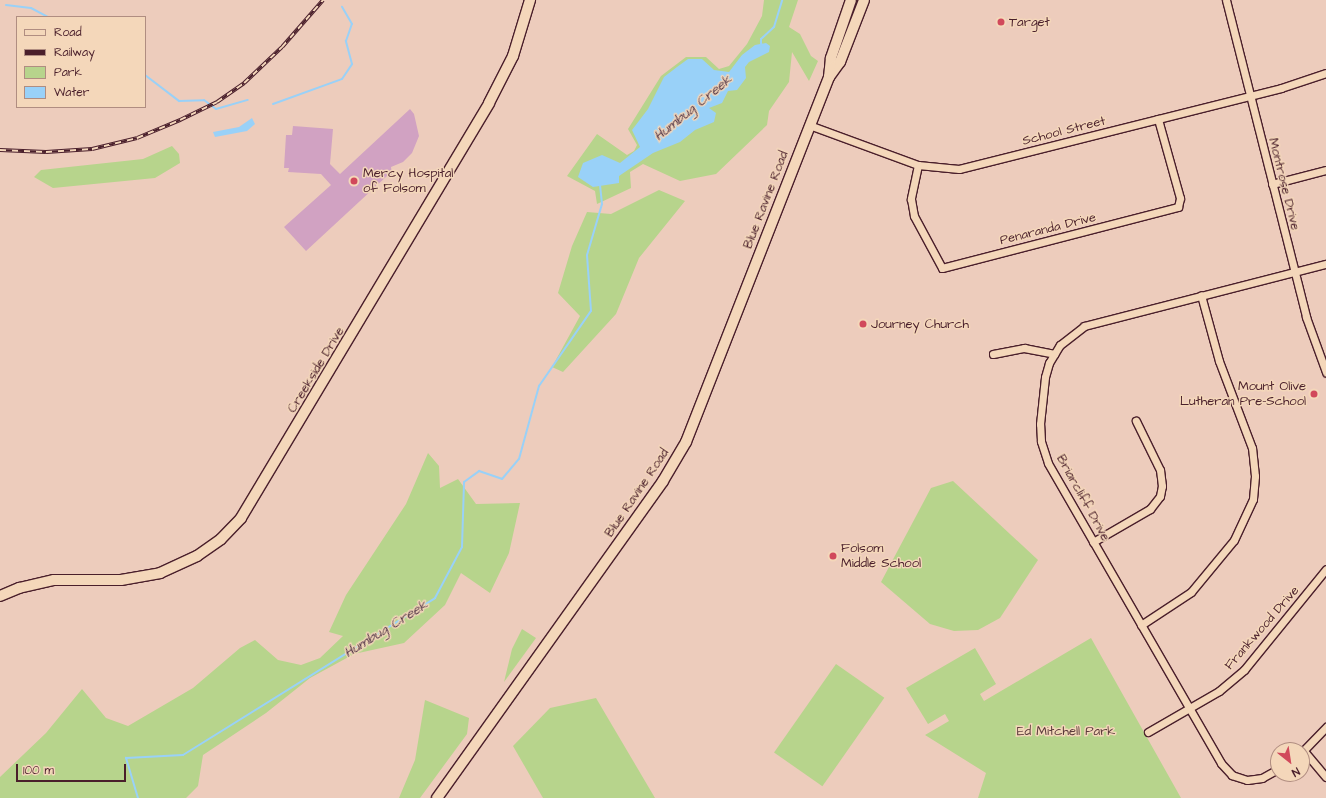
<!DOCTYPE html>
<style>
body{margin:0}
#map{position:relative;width:1326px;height:798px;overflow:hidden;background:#edccbc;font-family:"Architects Daughter",sans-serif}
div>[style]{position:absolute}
.green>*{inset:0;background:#b7d48c;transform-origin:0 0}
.water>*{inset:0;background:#99d1f8}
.stream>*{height:2px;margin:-1px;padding:0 1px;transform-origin:1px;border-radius:1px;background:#99d1f8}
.building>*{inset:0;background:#d1a2c2}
.roads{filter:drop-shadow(1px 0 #4a1f2b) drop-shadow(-1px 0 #4a1f2b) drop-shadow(0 1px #4a1f2b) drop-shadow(0 -1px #4a1f2b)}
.street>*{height:7px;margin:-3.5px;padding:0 3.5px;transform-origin:3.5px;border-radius:3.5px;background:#f4d7ba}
.secondary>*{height:10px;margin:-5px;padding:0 5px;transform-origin:5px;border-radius:5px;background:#f4d7ba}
.rail>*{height:3.5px;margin-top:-1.75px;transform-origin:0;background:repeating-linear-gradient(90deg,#f4d7ba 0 6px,#4a1f2b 0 12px);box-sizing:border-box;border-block:1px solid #4a1f2b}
.dots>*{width:11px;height:11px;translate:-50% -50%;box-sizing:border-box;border:2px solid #f4d7ba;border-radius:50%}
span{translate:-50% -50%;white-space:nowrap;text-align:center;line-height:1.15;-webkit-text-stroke:3px #f4d7ba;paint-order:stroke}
.poi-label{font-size:13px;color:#4a1f2b}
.left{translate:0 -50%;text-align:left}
.right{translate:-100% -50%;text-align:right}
.street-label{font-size:13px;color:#4a1f2b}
.park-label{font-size:13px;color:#5a3a3a}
.water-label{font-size:14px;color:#563a4a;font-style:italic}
.legend{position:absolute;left:16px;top:16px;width:130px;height:92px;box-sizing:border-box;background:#f4d7ba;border:1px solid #b08d81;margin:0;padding:5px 7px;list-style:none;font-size:12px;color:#4a1f2b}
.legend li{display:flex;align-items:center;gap:8px;height:20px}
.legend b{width:20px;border:1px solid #b08d81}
.north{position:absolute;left:1270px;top:742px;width:40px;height:40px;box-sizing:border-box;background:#f4d7ba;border:1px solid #b08d81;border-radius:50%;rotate:150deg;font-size:11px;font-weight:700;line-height:16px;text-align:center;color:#4a1f2b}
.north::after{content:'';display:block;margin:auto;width:14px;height:18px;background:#d1495b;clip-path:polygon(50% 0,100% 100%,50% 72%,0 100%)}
.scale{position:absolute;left:16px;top:764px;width:110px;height:18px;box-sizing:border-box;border:2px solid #4a1f2b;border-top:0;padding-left:5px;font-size:12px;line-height:14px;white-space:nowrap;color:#4a1f2b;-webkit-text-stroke:3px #f4d7ba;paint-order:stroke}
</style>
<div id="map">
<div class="green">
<div style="clip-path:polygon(764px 0,798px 0,789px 27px,800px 34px,811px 56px,818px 61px,809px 81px,792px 52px,789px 82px,769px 111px,767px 125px,716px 174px,680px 181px,643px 164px,630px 172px,631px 188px,597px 204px,595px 191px,567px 176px,597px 134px,627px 155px,634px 151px,637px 145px,628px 129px,661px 76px,686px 57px,706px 57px,719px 69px,729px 66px,747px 44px,762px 16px)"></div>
<div style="clip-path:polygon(172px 146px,179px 154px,180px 163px,155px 178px,53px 188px,34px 177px,41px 170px,143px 159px)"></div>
<div style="clip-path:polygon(659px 190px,685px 201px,639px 258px,616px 314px,563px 372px,552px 367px,580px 316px,558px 293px,572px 246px,587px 212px,611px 214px)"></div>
<div style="clip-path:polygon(428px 453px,439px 466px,440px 488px,458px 479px,476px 504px,520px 503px,509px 553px,490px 593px,461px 573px,445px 605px,404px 643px,354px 654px,310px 678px,266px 713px,203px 755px,198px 786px,186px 798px,0 798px,0 777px,46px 733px,82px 689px,106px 718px,128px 726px,193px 688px,240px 648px,255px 640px,278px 660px,301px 665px,320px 658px,343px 636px,329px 632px,346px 595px,406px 504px)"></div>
<div style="clip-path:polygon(953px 481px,1038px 560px,1000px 618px,978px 630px,954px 631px,930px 624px,881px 582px,931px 488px)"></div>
<div style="clip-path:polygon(522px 629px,536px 638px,504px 682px,512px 649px)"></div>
<div style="clip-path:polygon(1091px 638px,1181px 798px,978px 798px,986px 773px,925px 735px,949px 721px,945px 714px,928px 724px,906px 688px,975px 648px,996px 684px,980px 694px,984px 701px)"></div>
<div style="left:836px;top:664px;width:59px;height:108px;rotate:35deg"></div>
<div style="clip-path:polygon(596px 698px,655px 798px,543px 798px,513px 746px,550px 708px)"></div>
<div style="clip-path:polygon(425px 700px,469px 718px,467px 734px,420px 798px,399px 798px,415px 760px)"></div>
</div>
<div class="water">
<div style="clip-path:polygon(766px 43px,770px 46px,769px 52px,749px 62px,745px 67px,746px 78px,737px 90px,728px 91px,722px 103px,709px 108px,716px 113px,714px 122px,695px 130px,680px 142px,653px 153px,619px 176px,619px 183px,593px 187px,578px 177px,583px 163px,602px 155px,620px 163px,640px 147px,632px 130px,648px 109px,664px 77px,677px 67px,688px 59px,702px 59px,714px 70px,729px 72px,742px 55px,755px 45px)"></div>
<div style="clip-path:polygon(252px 118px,255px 124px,247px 131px,215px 137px,213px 132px,239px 127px)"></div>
</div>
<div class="stream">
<div style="left:6px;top:5px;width:25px;rotate:7deg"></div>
<div style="left:31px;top:8px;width:19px;rotate:28deg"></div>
<div style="left:761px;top:45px;width:6px;rotate:-90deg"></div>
<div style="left:761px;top:39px;width:18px;rotate:-43deg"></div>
<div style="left:774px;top:27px;width:28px;rotate:-73deg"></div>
<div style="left:145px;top:75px;width:43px;rotate:37.4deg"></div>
<div style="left:179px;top:101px;width:25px;rotate:-2deg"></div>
<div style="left:204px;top:100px;width:15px;rotate:37deg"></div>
<div style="left:216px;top:109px;width:33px;rotate:-16deg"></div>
<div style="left:273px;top:104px;width:73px;rotate:-19.9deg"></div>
<div style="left:342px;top:79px;width:18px;rotate:-56deg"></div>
<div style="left:352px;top:64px;width:24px;rotate:-105deg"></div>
<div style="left:346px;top:41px;width:18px;rotate:-71deg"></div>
<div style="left:352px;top:24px;width:20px;rotate:-120deg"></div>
<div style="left:138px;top:798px;width:42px;rotate:-106.7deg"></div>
<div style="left:126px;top:758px;width:57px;rotate:-3deg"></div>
<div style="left:183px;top:755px;width:297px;rotate:-31.9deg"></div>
<div style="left:435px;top:598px;width:58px;rotate:-62.1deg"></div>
<div style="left:462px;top:547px;width:65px;rotate:-88.2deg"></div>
<div style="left:464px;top:482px;width:19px;rotate:-36deg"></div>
<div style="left:479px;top:471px;width:24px;rotate:19deg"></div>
<div style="left:502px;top:479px;width:26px;rotate:-50deg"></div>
<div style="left:519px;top:459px;width:76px;rotate:-74.7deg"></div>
<div style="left:539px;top:386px;width:91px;rotate:-55.3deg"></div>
<div style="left:591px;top:311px;width:56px;rotate:-94.1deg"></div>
<div style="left:587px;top:255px;width:53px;rotate:-73.6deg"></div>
<div style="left:602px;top:204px;width:19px;rotate:-96deg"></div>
</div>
<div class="building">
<div style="clip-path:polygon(410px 109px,414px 114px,419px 136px,412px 153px,403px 162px,391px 167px,392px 175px,389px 178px,387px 176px,306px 251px,284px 227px,331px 185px,321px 174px,288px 172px,289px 168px,284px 168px,286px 135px,292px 135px,293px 126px,333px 129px,330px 164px,340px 174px)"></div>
</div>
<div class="roads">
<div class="street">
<div style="left:1226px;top:0;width:327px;rotate:75.8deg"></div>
<div style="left:1306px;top:317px;width:59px;rotate:70deg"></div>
<div style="left:809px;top:125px;width:116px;rotate:20.2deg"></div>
<div style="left:918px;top:165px;width:41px;rotate:5.6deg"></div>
<div style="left:959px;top:169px;width:332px;rotate:-14.1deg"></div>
<div style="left:1281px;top:88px;width:47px;rotate:-18.4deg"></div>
<div style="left:918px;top:165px;width:35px;rotate:102deg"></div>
<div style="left:911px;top:199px;width:17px;rotate:80deg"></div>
<div style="left:914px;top:216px;width:59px;rotate:61.7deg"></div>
<div style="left:942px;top:268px;width:244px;rotate:-14.5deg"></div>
<div style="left:1178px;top:207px;width:9px;rotate:-77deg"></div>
<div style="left:1180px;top:198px;width:82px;rotate:-105.6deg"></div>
<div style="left:1272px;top:184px;width:56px;rotate:-14.5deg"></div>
<div style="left:993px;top:354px;width:32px;rotate:-11deg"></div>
<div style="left:1024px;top:348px;width:31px;rotate:11deg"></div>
<div style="left:1093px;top:542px;width:66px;rotate:-30.1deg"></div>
<div style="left:1150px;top:509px;width:16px;rotate:-52deg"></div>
<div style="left:1160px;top:496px;width:10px;rotate:-79deg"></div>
<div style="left:1162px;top:486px;width:16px;rotate:-97deg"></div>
<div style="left:1160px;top:470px;width:55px;rotate:-116.1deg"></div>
<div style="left:1141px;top:625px;width:60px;rotate:-33.4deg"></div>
<div style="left:1191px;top:592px;width:67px;rotate:-50.4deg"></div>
<div style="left:1234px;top:540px;width:45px;rotate:-65.1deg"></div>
<div style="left:1253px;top:499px;width:23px;rotate:-85deg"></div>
<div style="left:1255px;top:476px;width:28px;rotate:-96deg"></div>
<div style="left:1252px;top:448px;width:93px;rotate:-110.8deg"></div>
<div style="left:1219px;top:361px;width:68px;rotate:-105.3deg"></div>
<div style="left:1148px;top:732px;width:82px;rotate:-30deg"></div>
<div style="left:1219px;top:691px;width:33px;rotate:-40deg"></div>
<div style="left:1244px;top:670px;width:130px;rotate:-50.9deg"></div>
<div style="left:1304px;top:751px;width:34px;rotate:50deg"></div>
<div style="left:1302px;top:752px;width:35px;rotate:-46deg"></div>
<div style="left:1278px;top:769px;width:18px;rotate:151deg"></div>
<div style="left:1262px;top:778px;width:15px;rotate:172deg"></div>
<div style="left:1247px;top:780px;width:16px;rotate:-162deg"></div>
<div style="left:1232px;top:775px;width:16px;rotate:-133deg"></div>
<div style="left:1221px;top:763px;width:346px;rotate:-120deg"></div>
<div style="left:1048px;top:463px;width:23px;rotate:-108deg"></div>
<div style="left:1041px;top:441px;width:17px;rotate:-93deg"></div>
<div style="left:1040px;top:424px;width:47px;rotate:-83.9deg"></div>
<div style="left:1045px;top:377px;width:15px;rotate:-74deg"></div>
<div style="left:1049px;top:363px;width:21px;rotate:-59deg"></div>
<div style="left:1060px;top:345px;width:31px;rotate:-38deg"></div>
<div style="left:1084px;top:326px;width:250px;rotate:-14.4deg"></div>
</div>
<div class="secondary">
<div style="left:829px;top:77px;width:19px;rotate:-54deg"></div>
<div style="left:840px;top:62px;width:66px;rotate:-68.8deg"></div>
<div style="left:0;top:596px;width:21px;rotate:-23deg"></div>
<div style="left:19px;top:588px;width:36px;rotate:-13deg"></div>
<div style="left:54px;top:580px;width:67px"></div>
<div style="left:121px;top:580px;width:40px;rotate:-10deg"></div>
<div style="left:160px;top:573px;width:41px;rotate:-24.7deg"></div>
<div style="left:197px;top:556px;width:29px;rotate:-35deg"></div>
<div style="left:221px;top:539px;width:29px;rotate:-46deg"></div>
<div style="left:241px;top:518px;width:483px;rotate:-59.1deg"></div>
<div style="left:489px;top:103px;width:53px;rotate:-62.9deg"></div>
<div style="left:513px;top:56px;width:59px;rotate:-73.1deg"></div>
<div style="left:437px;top:798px;width:389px;rotate:-54.5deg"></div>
<div style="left:663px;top:481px;width:45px;rotate:-59.5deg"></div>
<div style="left:686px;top:442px;width:392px;rotate:-68.6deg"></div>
<div style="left:829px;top:77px;width:19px;rotate:-84deg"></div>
<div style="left:831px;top:58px;width:61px;rotate:-71deg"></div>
</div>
</div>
<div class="rail">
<div style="left:0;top:150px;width:46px;rotate:2.5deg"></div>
<div style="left:46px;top:152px;width:46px;rotate:-3.7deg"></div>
<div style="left:92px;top:149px;width:46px;rotate:-13.7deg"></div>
<div style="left:137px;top:138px;width:47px;rotate:-22.7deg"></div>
<div style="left:180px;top:120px;width:41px;rotate:-25.9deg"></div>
<div style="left:217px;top:102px;width:33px;rotate:-35deg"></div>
<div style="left:244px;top:83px;width:52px;rotate:-43.5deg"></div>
<div style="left:282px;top:47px;width:62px;rotate:-48.9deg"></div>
</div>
<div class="dots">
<div style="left:1001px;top:22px;background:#d1495b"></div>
<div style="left:354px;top:181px;background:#d1495b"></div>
<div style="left:863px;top:324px;background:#d1495b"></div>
<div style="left:1314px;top:394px;background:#d1495b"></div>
<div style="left:833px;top:556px;background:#d1495b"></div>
</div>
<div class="poi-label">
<span class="left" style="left:1009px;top:22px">Target</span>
<span class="left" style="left:363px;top:181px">Mercy Hospital<br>of Folsom</span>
<span class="left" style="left:871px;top:324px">Journey Church</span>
<span class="right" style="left:1306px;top:394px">Mount Olive<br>Lutheran Pre-School</span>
<span class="left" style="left:841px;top:556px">Folsom<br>Middle School</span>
</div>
<div class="street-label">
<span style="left:1064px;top:131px;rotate:-14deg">School Street</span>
<span style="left:1284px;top:184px;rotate:76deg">Montrose Drive</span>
<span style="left:766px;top:200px;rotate:-69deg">Blue Ravine Road</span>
<span style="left:1048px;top:229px;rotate:-14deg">Penaranda Drive</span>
<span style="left:316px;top:370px;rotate:-59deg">Creekside Drive</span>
<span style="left:637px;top:493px;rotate:-56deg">Blue Ravine Road</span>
<span style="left:1083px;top:498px;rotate:61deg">Briarcliff Drive</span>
<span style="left:1262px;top:628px;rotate:-49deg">Frankwood Drive</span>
</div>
<div class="park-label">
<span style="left:1066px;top:731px">Ed Mitchell Park</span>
</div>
<div class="water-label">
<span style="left:693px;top:108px;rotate:-39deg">Humbug Creek</span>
<span style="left:386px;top:629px;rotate:-32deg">Humbug Creek</span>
</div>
<ul class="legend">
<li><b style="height:5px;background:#f4d7ba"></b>Road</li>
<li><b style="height:5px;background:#4a1f2b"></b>Railway</li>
<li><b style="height:11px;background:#b7d48c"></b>Park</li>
<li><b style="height:11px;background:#99d1f8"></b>Water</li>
</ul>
<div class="north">N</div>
<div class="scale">100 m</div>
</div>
